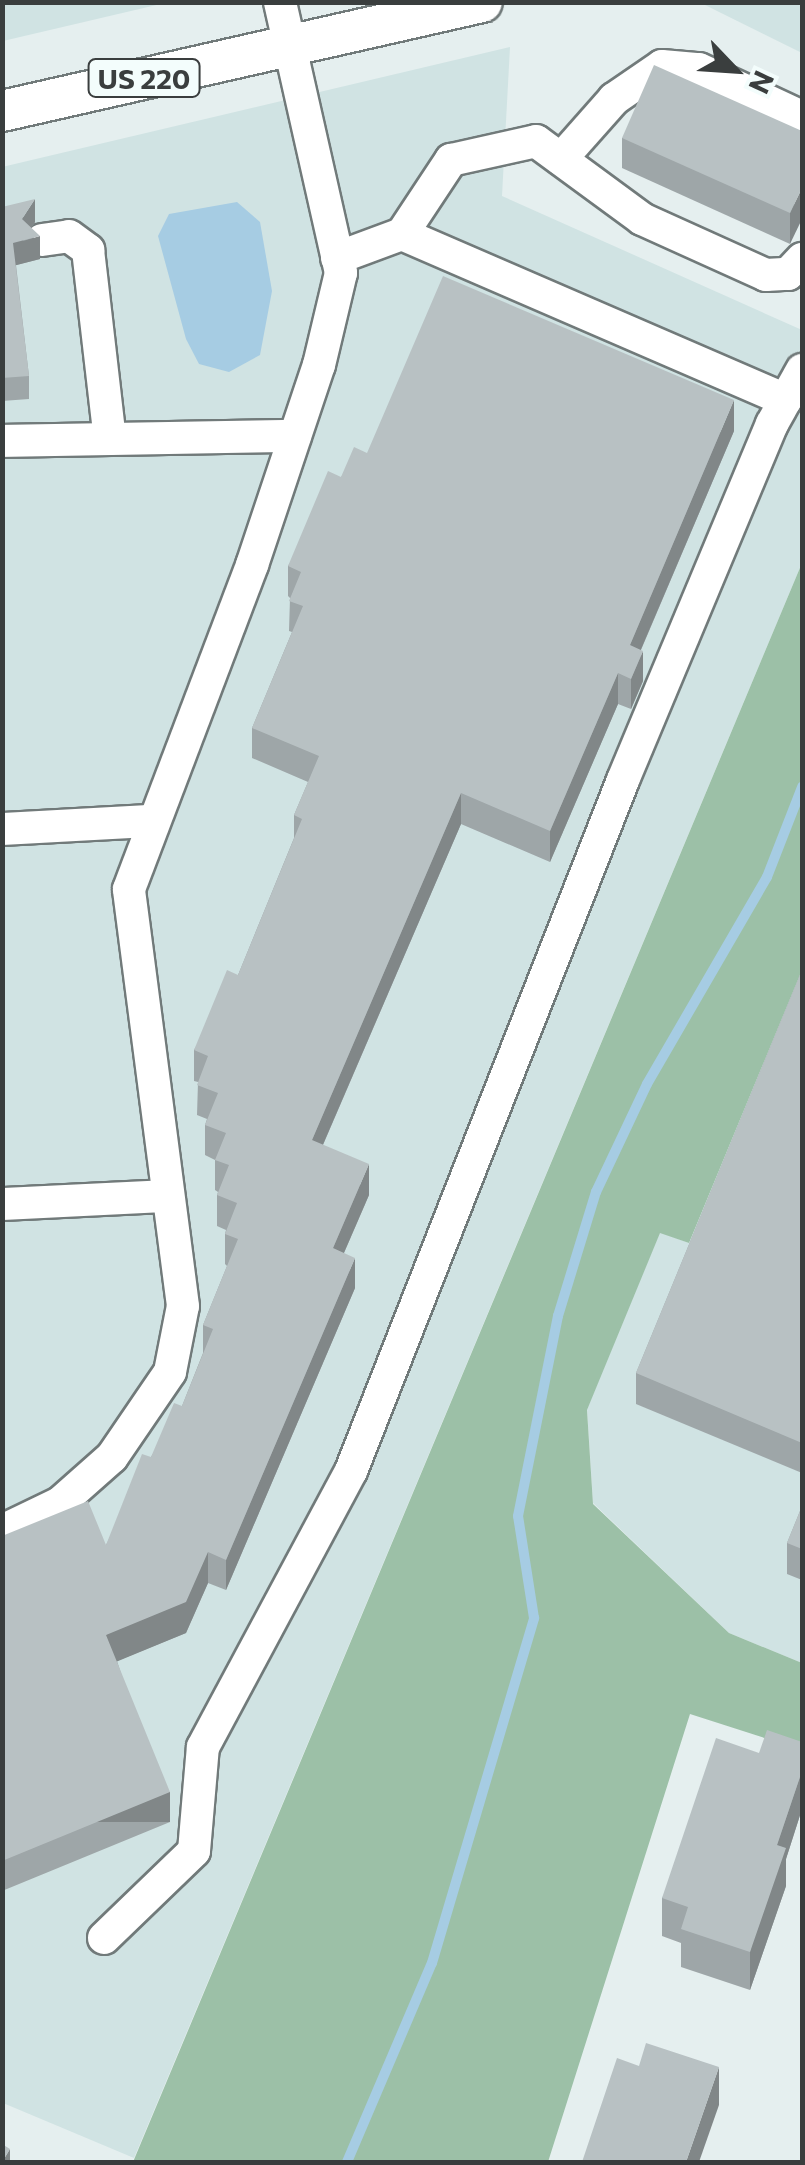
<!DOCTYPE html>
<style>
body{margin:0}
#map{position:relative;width:805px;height:2165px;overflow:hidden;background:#e5efef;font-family:Commissioner,sans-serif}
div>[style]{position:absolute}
.built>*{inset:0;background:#d0e3e3}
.forest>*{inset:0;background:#9cc0a7}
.water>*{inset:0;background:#a6cce3}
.stream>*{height:10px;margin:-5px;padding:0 5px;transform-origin:5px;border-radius:5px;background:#a6cce3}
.roads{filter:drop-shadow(2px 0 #717a7a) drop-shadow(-2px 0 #717a7a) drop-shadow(0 2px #717a7a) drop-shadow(0 -2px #717a7a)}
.minor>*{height:32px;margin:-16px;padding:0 16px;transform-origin:16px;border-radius:16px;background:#fff}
.major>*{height:40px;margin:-20px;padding:0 20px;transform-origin:20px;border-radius:20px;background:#fff}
.wall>*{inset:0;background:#9ea6a8}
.shaded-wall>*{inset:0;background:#818788;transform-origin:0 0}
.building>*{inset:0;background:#b8c1c3}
span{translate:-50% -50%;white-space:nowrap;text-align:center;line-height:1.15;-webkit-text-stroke:8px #f3fdfc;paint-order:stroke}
.shield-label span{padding:2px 8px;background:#f3fdfc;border:2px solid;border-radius:8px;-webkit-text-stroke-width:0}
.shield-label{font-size:28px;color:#3a3e3e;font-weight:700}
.frame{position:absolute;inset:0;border:5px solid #3a3e3e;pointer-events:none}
.north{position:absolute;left:685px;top:20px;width:100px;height:100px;-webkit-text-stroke:8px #f3fdfc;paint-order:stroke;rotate:115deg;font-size:28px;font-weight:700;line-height:40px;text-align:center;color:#3a3e3e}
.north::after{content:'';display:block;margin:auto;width:35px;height:45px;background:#3a3e3e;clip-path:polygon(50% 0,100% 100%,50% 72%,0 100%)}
</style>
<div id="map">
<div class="built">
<div style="clip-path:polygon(3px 2px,165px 2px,165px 3px,3px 41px)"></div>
<div style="clip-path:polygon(802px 3px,802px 53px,703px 4px,714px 2px)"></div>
<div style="clip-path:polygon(510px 47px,502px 196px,802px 330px,802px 563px,134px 2158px,3px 2103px,2px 167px)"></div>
<div style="clip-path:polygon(802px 970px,802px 1663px,729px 1633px,593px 1503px,587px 1409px,660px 1232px,689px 1243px)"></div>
</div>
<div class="forest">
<div style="clip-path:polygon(802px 563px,802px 970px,689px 1243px,660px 1233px,587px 1410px,593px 1504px,729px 1633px,802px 1663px,802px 1750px,690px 1714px,548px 2162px,133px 2162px)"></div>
</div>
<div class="water">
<div style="clip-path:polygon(237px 202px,260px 222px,272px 291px,260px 355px,229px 372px,199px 364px,186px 339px,158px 236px,169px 214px)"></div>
</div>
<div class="stream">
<div style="left:347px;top:2162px;width:216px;rotate:-66.9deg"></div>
<div style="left:432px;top:1963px;width:360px;rotate:-73.5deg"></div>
<div style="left:534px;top:1618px;width:103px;rotate:-98.9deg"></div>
<div style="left:518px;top:1516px;width:204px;rotate:-78.7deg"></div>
<div style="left:558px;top:1316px;width:130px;rotate:-73deg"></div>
<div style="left:596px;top:1192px;width:119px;rotate:-64.7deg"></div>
<div style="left:647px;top:1084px;width:239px;rotate:-59.9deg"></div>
<div style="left:767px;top:877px;width:97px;rotate:-68.7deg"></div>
</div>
<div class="roads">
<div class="minor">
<div style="left:561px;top:159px;width:80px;rotate:-48.5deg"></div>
<div style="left:614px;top:99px;width:58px;rotate:-34.5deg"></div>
<div style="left:662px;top:66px;width:37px;rotate:5deg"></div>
<div style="left:699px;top:69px;width:114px;rotate:25deg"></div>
<div style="left:402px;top:234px;width:89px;rotate:-56.5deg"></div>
<div style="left:451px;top:160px;width:87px;rotate:-12.6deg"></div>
<div style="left:536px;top:141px;width:132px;rotate:36.3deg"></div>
<div style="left:642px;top:219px;width:136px;rotate:24.3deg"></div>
<div style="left:766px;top:275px;width:22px;rotate:-3deg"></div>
<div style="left:788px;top:274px;width:21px;rotate:-47deg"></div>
<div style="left:42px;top:240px;width:27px;rotate:-8deg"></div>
<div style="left:69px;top:236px;width:24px;rotate:36deg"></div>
<div style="left:88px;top:250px;width:190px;rotate:83.4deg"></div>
<div style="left:337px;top:258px;width:69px;rotate:-20.3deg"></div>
<div style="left:402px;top:234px;width:418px;rotate:23.4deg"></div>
<div style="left:2px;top:441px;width:293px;rotate:-1deg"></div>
<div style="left:2px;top:829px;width:149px;rotate:-3.1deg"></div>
<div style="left:2px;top:1204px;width:166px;rotate:-2.8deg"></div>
<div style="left:2px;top:1531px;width:64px;rotate:-25.8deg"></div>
<div style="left:60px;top:1503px;width:69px;rotate:-41.5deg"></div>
<div style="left:112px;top:1457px;width:103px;rotate:-55.7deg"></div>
<div style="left:170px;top:1372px;width:67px;rotate:-78.9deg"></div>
<div style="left:183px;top:1306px;width:420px;rotate:-97.4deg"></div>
<div style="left:129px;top:889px;width:347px;rotate:-69.2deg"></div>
<div style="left:252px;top:565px;width:211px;rotate:-71.5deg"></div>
<div style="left:319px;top:365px;width:95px;rotate:-76.6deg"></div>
<div style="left:341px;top:273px;width:278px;rotate:-102.7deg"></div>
<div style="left:104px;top:1938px;width:125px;rotate:-44deg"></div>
<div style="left:194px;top:1851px;width:104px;rotate:-85.1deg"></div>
<div style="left:203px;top:1747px;width:313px;rotate:-61.8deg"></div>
<div style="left:351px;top:1471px;width:743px;rotate:-68.51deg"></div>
<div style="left:623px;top:780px;width:386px;rotate:-67.3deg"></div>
<div style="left:772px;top:424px;width:62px;rotate:-60.9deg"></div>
</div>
<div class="major">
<div style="left:2px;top:111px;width:492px;rotate:-12.8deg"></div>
</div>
</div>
<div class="wall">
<div style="clip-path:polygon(802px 131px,790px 244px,622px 168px,622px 138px)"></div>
<div style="clip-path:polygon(2px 207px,35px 222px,31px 228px,40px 259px,16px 265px,29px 376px,29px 399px,2px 401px)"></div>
<div style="clip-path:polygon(734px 431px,641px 650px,643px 681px,631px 709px,618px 704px,550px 862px,461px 824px,323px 1145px,369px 1195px,344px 1253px,355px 1288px,226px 1590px,208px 1583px,186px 1633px,117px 1661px,170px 1822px,2px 1891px,2px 1536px,106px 1545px,151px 1457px,182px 1406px,203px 1353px,203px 1325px,227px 1266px,225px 1264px,225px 1234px,226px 1230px,217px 1226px,217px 1195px,218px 1192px,215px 1190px,215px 1160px,205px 1155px,205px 1125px,207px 1119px,197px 1115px,198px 1082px,194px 1081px,194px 1050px,238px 975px,294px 838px,294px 815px,308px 782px,252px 758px,252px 728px,292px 632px,289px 631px,290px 598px,288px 596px,288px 566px,341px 477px,367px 453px)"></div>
<div style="clip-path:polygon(802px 970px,802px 1473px,636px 1404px,636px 1373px)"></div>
<div style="clip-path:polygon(802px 1506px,802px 1580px,787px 1574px,787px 1543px)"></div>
<div style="clip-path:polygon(802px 1742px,802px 1809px,786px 1859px,786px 1886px,750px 1990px,681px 1967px,681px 1943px,662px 1936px,662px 1898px,759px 1753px)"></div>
</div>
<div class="shaded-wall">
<div style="clip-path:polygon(802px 188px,802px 219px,790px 244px,790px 213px)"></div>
<div style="clip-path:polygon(35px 199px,35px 222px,23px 241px,40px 236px,40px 259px,13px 266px,13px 243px,22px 219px)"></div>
<div style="clip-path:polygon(734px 400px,734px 431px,630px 675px,630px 645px)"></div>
<div style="clip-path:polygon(643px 651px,643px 681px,631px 709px,631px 679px)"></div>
<div style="clip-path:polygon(618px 673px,618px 704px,550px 862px,550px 831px)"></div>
<div style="clip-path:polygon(461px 793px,461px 824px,312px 1170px,312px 1140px)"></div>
<div style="clip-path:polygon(369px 1164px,369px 1195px,333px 1278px,333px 1248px)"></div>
<div style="clip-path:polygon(355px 1258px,355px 1288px,226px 1590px,226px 1560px)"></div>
<div style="clip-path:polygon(208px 1552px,208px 1583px,186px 1633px,106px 1666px,106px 1635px)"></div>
<div style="clip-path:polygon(802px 1771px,802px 1809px,786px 1859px,786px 1886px,750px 1990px,750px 1952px,777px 1845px)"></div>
<div style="left:170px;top:1792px;width:30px;height:182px;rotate:90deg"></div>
<div style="clip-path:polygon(719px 2067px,719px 2105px,699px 2162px,686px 2162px)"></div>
<div style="clip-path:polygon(10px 2149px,10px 2162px,2px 2162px)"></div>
</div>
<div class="building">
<div style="clip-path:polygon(654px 65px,802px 131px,802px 188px,790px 213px,622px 138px)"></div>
<div style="clip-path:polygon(35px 199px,22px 219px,40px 236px,13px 243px,29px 376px,2px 378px,2px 207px)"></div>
<div style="clip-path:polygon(443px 276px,734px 400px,630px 645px,643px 651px,631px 679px,618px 673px,550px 831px,461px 793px,312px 1140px,369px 1164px,333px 1248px,355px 1258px,226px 1560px,208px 1552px,186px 1602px,106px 1635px,170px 1792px,2px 1861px,2px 1536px,88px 1501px,106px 1545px,142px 1454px,151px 1457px,174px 1403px,182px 1406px,213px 1329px,203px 1325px,238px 1239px,225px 1234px,237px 1203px,217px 1195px,229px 1165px,215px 1160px,226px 1133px,205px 1125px,218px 1093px,197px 1085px,208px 1056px,194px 1050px,227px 970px,238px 975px,302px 819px,294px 815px,319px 756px,252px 728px,303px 606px,289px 601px,301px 572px,288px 566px,328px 471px,341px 477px,354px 447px,367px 453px)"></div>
<div style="clip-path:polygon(802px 970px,802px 1443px,636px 1373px)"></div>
<div style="clip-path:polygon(802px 1506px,802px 1549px,787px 1543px)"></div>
<div style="clip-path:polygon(767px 1730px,802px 1742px,802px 1771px,777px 1845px,786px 1848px,750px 1952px,681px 1929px,688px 1907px,662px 1898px,716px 1738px,759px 1753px)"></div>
<div style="clip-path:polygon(646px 2043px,719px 2067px,686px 2162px,582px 2162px,617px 2058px,639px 2066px)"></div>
<div style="clip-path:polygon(2px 2144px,10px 2149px,2px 2162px)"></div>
</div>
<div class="shield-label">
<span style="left:144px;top:78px">US 220</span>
</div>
<div class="frame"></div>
<div class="north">N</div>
</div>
